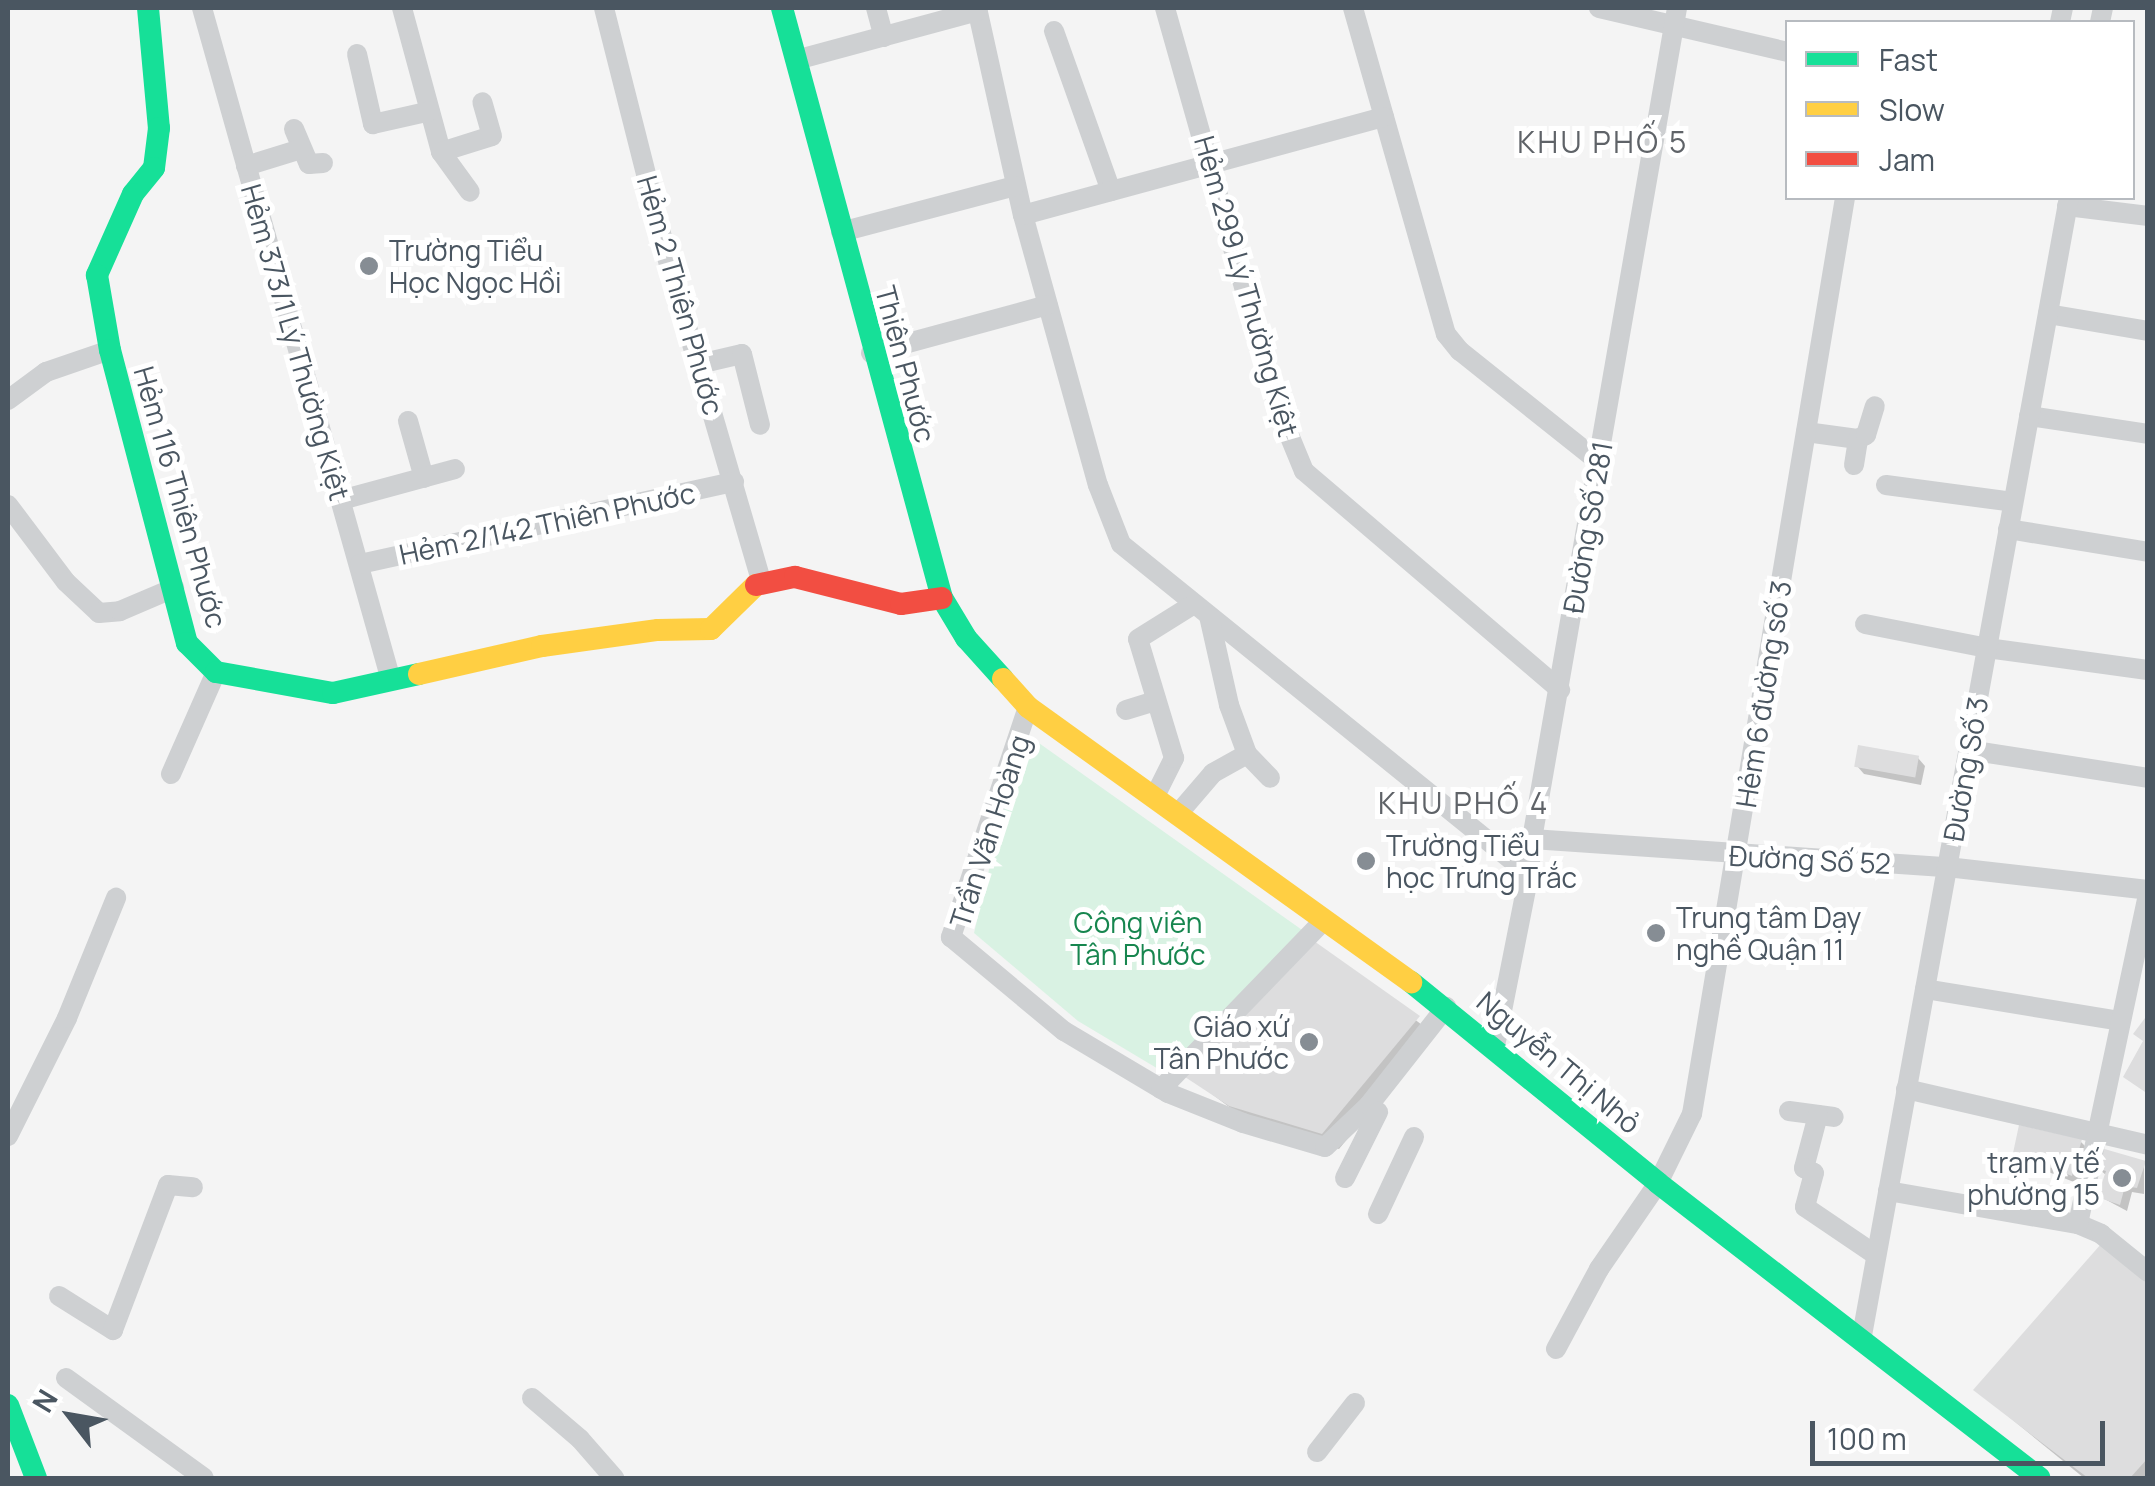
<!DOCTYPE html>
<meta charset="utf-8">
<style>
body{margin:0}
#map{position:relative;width:2155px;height:1486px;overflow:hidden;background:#f4f4f4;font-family:Manrope,sans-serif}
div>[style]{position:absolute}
.green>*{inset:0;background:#d9f2e3}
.shadow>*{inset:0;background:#0003}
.building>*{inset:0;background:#ddddde;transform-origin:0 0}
.street>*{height:20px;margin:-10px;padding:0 10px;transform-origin:10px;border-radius:10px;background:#ced0d2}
.fast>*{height:22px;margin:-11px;padding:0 11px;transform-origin:11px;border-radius:11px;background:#16e098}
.slow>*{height:22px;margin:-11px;padding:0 11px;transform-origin:11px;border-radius:11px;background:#ffcf43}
.jam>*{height:22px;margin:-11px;padding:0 11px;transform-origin:11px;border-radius:11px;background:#f24e42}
.dots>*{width:28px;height:28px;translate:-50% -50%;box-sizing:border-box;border:5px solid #fff;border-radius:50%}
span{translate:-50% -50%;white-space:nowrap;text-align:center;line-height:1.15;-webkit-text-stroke:10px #fff;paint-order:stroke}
.poi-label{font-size:28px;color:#4a5661}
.left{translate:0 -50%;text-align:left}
.right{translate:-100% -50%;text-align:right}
.street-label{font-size:28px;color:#4a5661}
.park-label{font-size:28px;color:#17864f}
.neighbourhood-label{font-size:30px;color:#5f6368;letter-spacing:2.5px}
.frame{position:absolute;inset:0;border:10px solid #4a5661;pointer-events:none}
.legend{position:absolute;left:1785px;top:20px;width:350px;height:180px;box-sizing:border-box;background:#fff;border:2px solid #b7bbc0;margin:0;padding:12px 18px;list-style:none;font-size:30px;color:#4a5661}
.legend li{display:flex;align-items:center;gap:20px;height:50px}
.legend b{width:50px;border:2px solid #b7bbc0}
.north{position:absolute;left:20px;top:1366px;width:100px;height:100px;-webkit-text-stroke:8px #fff;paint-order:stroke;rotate:301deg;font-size:28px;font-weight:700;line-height:40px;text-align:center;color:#4a5661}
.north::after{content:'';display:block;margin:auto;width:35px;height:45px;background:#4a5661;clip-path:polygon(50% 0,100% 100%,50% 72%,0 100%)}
.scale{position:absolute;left:1810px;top:1421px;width:295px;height:45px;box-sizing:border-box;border:5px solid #4a5661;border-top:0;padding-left:12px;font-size:30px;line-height:35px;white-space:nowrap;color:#4a5661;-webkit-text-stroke:8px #fff;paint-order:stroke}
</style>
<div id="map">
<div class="green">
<div style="clip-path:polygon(1022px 731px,1305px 932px,1165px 1073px,1078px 1021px,974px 933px)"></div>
</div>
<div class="shadow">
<div style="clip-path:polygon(1918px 758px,1925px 766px,1921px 785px,1864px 774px,1857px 766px)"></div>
<div style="clip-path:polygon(1315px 944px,1434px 1034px,1339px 1149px,1248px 1121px,1189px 1077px)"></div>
<div style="clip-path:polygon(2081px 1142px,2093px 1154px,2084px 1186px,2028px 1164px,2016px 1152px)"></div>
<div style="clip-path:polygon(2144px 1163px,2144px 1194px,2132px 1192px,2127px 1211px,2099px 1196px,2107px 1176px,2098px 1168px)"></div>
<div style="clip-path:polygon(2148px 1287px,2148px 1478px,2084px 1478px,1976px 1390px)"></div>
</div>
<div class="building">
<div style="left:1858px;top:745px;width:62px;height:22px;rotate:10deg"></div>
<div style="clip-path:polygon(1314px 941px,1420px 1016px,1322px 1134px,1229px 1106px,1185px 1077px)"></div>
<div style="clip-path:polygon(2148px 1014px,2148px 1094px,2123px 1077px,2143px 1041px,2133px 1034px)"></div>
<div style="clip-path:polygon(2019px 1125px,2082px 1139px,2072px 1176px,2013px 1153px)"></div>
<div style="clip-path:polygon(2101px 1148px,2146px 1161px,2137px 1188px,2125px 1186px,2120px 1205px,2097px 1197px,2106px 1171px,2096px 1168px)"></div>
<div style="clip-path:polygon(2101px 1244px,2148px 1283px,2148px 1458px,2130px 1478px,2088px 1478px,1973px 1390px)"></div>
</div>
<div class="street">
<div style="left:202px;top:8px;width:695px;rotate:74.3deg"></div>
<div style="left:402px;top:8px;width:149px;rotate:74.8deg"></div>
<div style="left:441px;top:152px;width:49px;rotate:54.1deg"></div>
<div style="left:604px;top:8px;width:269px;rotate:75.8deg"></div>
<div style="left:670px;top:269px;width:325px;rotate:73.7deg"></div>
<div style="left:876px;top:8px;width:30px;rotate:75deg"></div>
<div style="left:977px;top:8px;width:212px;rotate:77.5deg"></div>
<div style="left:1023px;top:215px;width:280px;rotate:74.5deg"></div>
<div style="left:1098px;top:485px;width:63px;rotate:68.7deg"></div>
<div style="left:1121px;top:544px;width:525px;rotate:38.97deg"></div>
<div style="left:1165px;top:8px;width:416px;rotate:74.2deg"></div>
<div style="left:1278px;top:408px;width:68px;rotate:67.6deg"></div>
<div style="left:1304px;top:471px;width:337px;rotate:40.5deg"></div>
<div style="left:1353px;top:8px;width:339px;rotate:74.1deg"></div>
<div style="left:1446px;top:334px;width:22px;rotate:51deg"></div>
<div style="left:1460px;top:351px;width:176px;rotate:38.6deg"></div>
<div style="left:1599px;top:8px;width:194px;rotate:13.1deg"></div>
<div style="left:2060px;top:22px;width:14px;rotate:-78deg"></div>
<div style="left:2100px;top:22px;width:14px;rotate:-78deg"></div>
<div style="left:1054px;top:31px;width:170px;rotate:70.4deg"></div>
<div style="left:357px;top:54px;width:72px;rotate:77.1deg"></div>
<div style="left:373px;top:124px;width:58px;rotate:-12.8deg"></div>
<div style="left:796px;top:60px;width:188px;rotate:-15.1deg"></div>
<div style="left:294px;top:129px;width:38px;rotate:67deg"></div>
<div style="left:309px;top:164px;width:14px;rotate:-4deg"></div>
<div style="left:441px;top:152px;width:53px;rotate:-17.4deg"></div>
<div style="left:492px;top:136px;width:35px;rotate:-106deg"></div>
<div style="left:246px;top:166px;width:58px;rotate:-17.2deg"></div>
<div style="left:2067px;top:206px;width:82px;rotate:7deg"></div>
<div style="left:1023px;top:215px;width:374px;rotate:-15.2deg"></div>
<div style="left:841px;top:232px;width:180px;rotate:-14.8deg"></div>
<div style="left:2048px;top:314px;width:101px;rotate:9.6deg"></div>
<div style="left:871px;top:353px;width:183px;rotate:-15.2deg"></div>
<div style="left:699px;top:364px;width:44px;rotate:-13.1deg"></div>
<div style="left:742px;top:354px;width:73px;rotate:75.8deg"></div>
<div style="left:8px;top:400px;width:47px;rotate:-36.4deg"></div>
<div style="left:46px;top:372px;width:68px;rotate:-19deg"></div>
<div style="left:2029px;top:416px;width:120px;rotate:8.6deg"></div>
<div style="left:408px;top:421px;width:59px;rotate:74.3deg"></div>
<div style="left:1806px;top:432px;width:52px;rotate:7.7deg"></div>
<div style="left:1854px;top:465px;width:26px;rotate:-81deg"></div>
<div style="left:1858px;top:439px;width:9px;rotate:-27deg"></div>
<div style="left:1866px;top:435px;width:30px;rotate:-73deg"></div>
<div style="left:1886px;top:485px;width:128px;rotate:7.6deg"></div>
<div style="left:341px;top:500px;width:118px;rotate:-15.2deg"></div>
<div style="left:8px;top:505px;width:96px;rotate:53deg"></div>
<div style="left:66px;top:582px;width:45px;rotate:43.2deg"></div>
<div style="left:99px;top:613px;width:21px;rotate:-5deg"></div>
<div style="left:120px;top:611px;width:59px;rotate:-23.1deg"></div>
<div style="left:2008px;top:529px;width:142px;rotate:9.3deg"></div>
<div style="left:360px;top:564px;width:383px;rotate:-12.4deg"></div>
<div style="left:1209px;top:616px;width:91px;rotate:77.3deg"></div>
<div style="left:1229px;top:705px;width:52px;rotate:69.8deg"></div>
<div style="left:1247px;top:754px;width:33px;rotate:46deg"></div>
<div style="left:1865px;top:624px;width:124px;rotate:11.1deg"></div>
<div style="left:1987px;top:648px;width:162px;rotate:7.8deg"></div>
<div style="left:1028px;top:707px;width:243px;rotate:108.5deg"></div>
<div style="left:951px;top:937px;width:147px;rotate:39.8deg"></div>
<div style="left:1064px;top:1031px;width:121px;rotate:30.8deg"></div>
<div style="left:1168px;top:1093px;width:81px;rotate:21.8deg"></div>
<div style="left:1243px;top:1123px;width:85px;rotate:16.3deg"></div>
<div style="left:1325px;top:1147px;width:61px;rotate:-43.7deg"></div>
<div style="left:1369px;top:1105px;width:125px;rotate:-51.8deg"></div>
<div style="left:1126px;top:710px;width:31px;rotate:-17deg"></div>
<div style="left:1968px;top:750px;width:182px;rotate:8.8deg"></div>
<div style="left:171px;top:774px;width:111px;rotate:-66.2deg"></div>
<div style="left:1154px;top:798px;width:45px;rotate:-63.4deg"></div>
<div style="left:1174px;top:758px;width:124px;rotate:-106.8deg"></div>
<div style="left:1138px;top:639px;width:66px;rotate:-32deg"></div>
<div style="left:1177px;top:815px;width:55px;rotate:-49.4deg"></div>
<div style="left:1213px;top:773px;width:39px;rotate:-29deg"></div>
<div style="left:1532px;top:839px;width:416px;rotate:3.9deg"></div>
<div style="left:1947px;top:867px;width:202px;rotate:6.5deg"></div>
<div style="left:1925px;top:989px;width:198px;rotate:9.3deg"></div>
<div style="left:1495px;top:1046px;width:175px;rotate:-78.8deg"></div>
<div style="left:1529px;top:874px;width:35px;rotate:-85deg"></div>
<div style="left:1532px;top:839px;width:844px;rotate:-80.1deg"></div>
<div style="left:1161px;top:1089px;width:233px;rotate:-46deg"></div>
<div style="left:1906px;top:1089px;width:248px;rotate:13deg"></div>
<div style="left:1789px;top:1111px;width:45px;rotate:7.6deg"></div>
<div style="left:1818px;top:1115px;width:55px;rotate:104.8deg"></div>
<div style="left:1804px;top:1168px;width:11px;rotate:27deg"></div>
<div style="left:1814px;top:1173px;width:35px;rotate:105deg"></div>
<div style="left:1805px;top:1207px;width:86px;rotate:34.1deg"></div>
<div style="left:8px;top:1136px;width:132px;rotate:-63.4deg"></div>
<div style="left:67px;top:1018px;width:130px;rotate:-67.8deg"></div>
<div style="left:1345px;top:1178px;width:74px;rotate:-63.4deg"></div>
<div style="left:1888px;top:1191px;width:193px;rotate:9.9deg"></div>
<div style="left:2078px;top:1224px;width:25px;rotate:23deg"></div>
<div style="left:2101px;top:1234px;width:60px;rotate:39deg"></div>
<div style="left:1378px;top:1214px;width:85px;rotate:-64.9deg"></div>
<div style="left:2078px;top:1224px;width:337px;rotate:-78deg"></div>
<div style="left:59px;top:1296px;width:64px;rotate:32.2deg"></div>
<div style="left:113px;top:1330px;width:155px;rotate:-69.2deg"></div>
<div style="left:168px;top:1185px;width:25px;rotate:5deg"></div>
<div style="left:1861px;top:1341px;width:1162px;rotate:-79.69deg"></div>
<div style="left:1556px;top:1349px;width:91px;rotate:-61.7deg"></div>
<div style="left:1599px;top:1269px;width:104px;rotate:-55.5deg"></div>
<div style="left:1658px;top:1183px;width:77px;rotate:-63.8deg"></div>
<div style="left:1692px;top:1114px;width:929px;rotate:-80.52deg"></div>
<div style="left:66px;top:1378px;width:170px;rotate:35.9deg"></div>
<div style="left:532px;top:1398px;width:63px;rotate:40.5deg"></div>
<div style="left:580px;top:1439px;width:52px;rotate:48.9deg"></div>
<div style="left:1317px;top:1452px;width:62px;rotate:-52.2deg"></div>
</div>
<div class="fast">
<div style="left:148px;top:8px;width:121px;rotate:84.8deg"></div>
<div style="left:159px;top:128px;width:40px;rotate:97.1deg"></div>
<div style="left:154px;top:168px;width:33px;rotate:129deg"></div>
<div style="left:133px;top:194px;width:89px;rotate:114deg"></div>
<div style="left:97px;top:275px;width:76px;rotate:80.2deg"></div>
<div style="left:110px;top:350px;width:303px;rotate:75.3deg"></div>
<div style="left:187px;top:643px;width:41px;rotate:45deg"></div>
<div style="left:216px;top:672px;width:119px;rotate:10.2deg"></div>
<div style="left:333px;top:693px;width:88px;rotate:-12.5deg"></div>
<div style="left:782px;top:8px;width:611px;rotate:74.83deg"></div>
<div style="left:942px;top:598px;width:47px;rotate:59deg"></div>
<div style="left:966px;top:638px;width:55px;rotate:47.9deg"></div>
<div style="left:1411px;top:982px;width:318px;rotate:39.1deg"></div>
<div style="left:1658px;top:1183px;width:482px;rotate:37.7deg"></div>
<div style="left:8px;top:1405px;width:78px;rotate:69deg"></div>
</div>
<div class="slow">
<div style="left:419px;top:674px;width:126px;rotate:-12.8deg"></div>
<div style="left:542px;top:646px;width:117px;rotate:-7.9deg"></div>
<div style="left:658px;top:630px;width:53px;rotate:-1.1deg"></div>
<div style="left:711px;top:629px;width:63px;rotate:-44.4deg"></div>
<div style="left:1003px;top:679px;width:38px;rotate:48deg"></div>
<div style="left:1028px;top:707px;width:472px;rotate:35.7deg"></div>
</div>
<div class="jam">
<div style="left:756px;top:585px;width:40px;rotate:-12deg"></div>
<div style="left:795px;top:577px;width:109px;rotate:14.3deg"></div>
<div style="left:901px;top:604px;width:41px;rotate:-8.3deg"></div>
</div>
<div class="dots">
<div style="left:369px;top:266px;background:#868d94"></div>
<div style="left:1366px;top:861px;background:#868d94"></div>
<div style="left:1656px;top:933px;background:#868d94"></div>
<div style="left:1309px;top:1042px;background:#868d94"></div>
<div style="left:2122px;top:1178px;background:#868d94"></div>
</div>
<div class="poi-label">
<span class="left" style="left:389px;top:266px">Trường Tiểu<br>Học Ngọc Hồi</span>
<span class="left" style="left:1386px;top:861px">Trường Tiểu<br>học Trưng Trắc</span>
<span class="left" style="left:1676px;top:933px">Trung tâm Dạy<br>nghề Quận 11</span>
<span class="right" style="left:1289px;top:1042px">Giáo xứ<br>Tân Phước</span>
<span class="right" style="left:2100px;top:1178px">trạm y tế<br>phường 15</span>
</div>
<div class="street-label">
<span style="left:1247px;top:286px;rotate:74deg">Hẻm 299 Lý Thường Kiệt</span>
<span style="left:681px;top:295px;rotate:74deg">Hẻm 2 Thiên Phước</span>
<span style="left:296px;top:342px;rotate:74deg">Hẻm 373/1 Lý Thường Kiệt</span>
<span style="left:906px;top:364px;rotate:75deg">Thiên Phước</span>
<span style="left:181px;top:497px;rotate:74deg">Hẻm 116 Thiên Phước</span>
<span style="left:547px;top:523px;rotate:-12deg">Hẻm 2/142 Thiên Phước</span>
<span style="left:1587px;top:527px;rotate:-80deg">Đường Số 281</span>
<span style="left:1763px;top:694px;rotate:-81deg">Hẻm 6 đường số 3</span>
<span style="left:1965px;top:769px;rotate:-80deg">Đường Số 3</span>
<span style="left:989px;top:831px;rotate:-72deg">Trần Văn Hoàng</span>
<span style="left:1810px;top:859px;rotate:3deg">Đường Số 52</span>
<span style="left:1559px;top:1062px;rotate:40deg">Nguyễn Thị Nhỏ</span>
</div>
<div class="park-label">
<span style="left:1138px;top:938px">Công viên<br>Tân Phước</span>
</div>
<div class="neighbourhood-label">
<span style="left:1603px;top:142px">KHU PHỐ 5</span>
<span style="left:1464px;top:803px">KHU PHỐ 4</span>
</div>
<div class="frame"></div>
<ul class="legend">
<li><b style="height:12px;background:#16e098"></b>Fast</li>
<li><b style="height:12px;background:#ffcf43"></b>Slow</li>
<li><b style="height:12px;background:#f24e42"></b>Jam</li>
</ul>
<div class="north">N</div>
<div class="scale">100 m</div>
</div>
